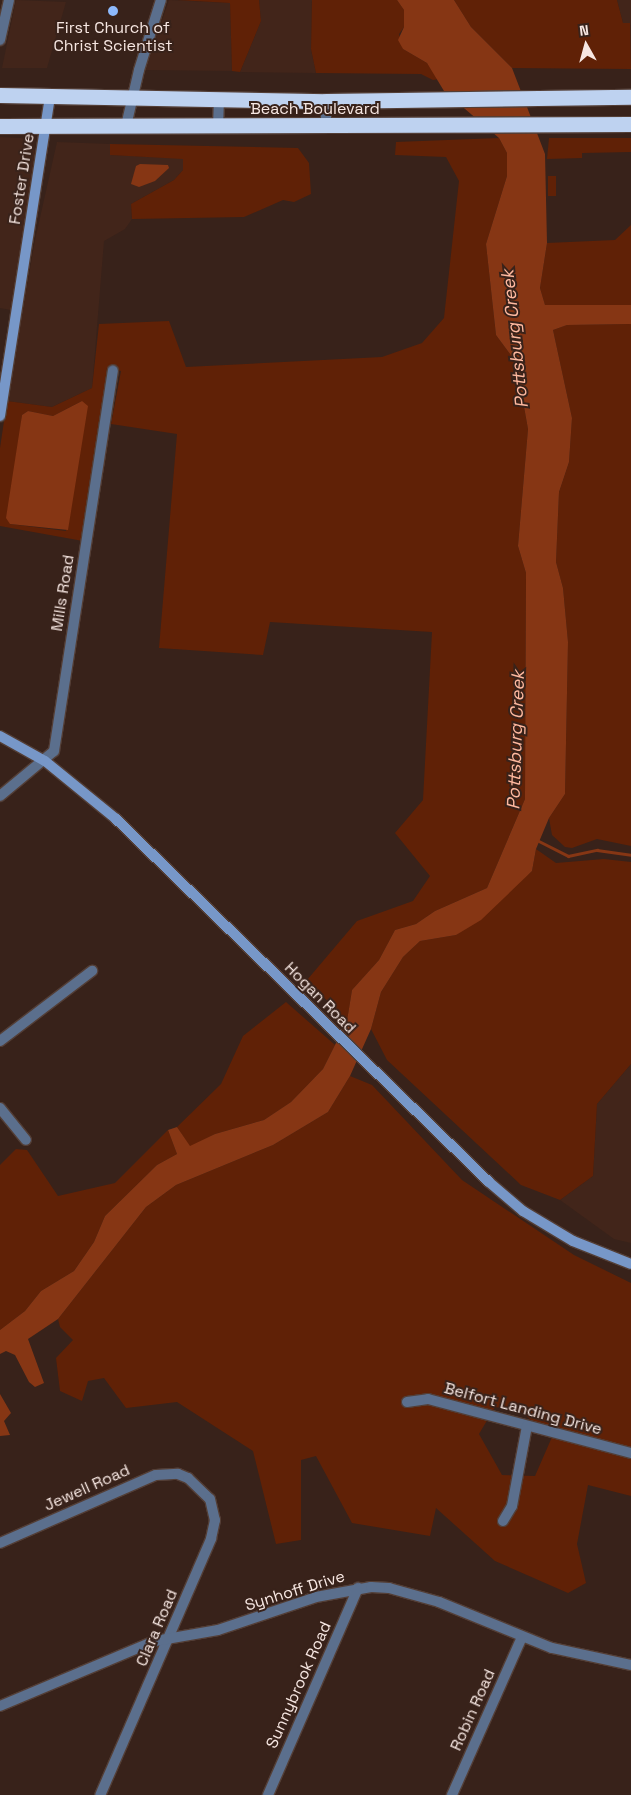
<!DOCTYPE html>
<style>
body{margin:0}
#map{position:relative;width:631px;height:1795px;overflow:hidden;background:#38221a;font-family:"Space Grotesk",sans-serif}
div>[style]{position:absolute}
.built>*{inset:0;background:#42251a}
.green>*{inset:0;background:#602106;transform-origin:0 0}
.water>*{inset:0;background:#863614}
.stream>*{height:2.5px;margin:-1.25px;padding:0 1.25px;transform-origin:1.25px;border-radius:1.25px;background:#863614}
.roads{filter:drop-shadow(1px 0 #533e36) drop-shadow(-1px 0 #533e36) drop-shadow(0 1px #533e36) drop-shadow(0 -1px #533e36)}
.street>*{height:10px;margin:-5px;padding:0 5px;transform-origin:5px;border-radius:5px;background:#5b6f8d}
.secondary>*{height:10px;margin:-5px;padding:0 5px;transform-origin:5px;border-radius:5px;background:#7797c8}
.highway>*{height:15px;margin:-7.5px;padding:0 7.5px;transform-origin:7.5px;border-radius:7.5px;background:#bed2f0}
.dots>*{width:14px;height:14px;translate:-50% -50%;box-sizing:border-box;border:2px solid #38221a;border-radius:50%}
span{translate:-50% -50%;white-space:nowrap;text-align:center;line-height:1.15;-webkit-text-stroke:4px #38221a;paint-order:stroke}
.poi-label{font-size:16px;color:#f7e7e2}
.street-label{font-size:16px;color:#f7e7e2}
.water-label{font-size:18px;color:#ffb99f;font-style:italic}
.north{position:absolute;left:561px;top:20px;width:50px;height:50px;-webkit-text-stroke:4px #38221a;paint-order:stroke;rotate:353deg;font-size:14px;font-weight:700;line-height:20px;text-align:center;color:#f7e7e2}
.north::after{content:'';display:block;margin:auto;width:18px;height:22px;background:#f7e7e2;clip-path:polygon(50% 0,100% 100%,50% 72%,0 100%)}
</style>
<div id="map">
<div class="built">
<div style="clip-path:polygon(16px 0,66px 2px,47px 68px,2px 68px)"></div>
<div style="clip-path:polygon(169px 0,230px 3px,232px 71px,145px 70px)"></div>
<div style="clip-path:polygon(259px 0,312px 0,311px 49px,316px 73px,240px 72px,261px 21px)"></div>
<div style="clip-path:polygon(617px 0,631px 0,631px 69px,630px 23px,623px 23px)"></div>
<div style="clip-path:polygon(0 137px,21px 138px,31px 141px,35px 152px,11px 310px,0 308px)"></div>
<div style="clip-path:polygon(57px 142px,110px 144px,110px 155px,183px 158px,183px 170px,174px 180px,131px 204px,132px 219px,125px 229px,104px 241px,92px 388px,52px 407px,7px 401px,35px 240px)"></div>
<div style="clip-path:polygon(631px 1064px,631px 1243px,614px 1239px,560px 1200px,593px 1176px,597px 1104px)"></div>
</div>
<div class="green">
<div style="clip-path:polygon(177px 0,259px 0,261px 21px,240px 72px,232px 71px,230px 3px)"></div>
<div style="clip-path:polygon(312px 0,397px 0,404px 10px,404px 27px,399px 34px,403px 49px,427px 63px,439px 79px,433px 80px,421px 74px,316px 73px,311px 49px)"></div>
<div style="clip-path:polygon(454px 0,617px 0,623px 23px,630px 23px,631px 69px,512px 68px,471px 27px)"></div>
<div style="clip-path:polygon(evenodd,499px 138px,507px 153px,507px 176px,486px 244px,496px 335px,516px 362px,528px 429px,518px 546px,526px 573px,525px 799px,487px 888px,435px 911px,416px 924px,395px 930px,379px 960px,352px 990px,347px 1021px,307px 980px,357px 921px,413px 901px,430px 876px,395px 833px,423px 800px,432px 632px,270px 622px,263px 655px,159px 648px,177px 434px,111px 424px,121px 371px,107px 368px,83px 541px,0 526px,0 448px,7px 401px,52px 407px,92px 388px,99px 324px,169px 321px,186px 367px,382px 357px,422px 343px,444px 318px,459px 181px,446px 157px,395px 155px,396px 142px,499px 138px,82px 401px,66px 531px,10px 524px,22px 415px,28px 411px,53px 416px,82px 401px)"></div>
<div style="clip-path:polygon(549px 138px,631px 138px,631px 152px,582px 153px,582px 158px,547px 159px)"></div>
<div style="clip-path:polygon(110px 144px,298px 148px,309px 163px,311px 194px,294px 202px,283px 200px,244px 217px,132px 219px,131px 204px,174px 180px,183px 170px,183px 159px,110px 155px)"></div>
<div style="left:548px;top:176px;width:8px;height:20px"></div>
<div style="clip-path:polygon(631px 225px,631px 305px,545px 305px,540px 288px,547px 243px,615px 240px)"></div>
<div style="clip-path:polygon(631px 324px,631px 846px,597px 839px,572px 848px,565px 847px,552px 835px,549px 818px,565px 794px,568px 642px,563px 588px,556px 562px,559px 492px,569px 462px,572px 418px,553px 330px,567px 325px)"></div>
<div style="clip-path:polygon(536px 849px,556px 863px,604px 859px,631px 862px,631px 1064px,597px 1104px,593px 1176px,560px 1200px,521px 1185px,387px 1060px,371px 1029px,381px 992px,403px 957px,420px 941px,456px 935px,532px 871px)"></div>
<div style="clip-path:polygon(286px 1002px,335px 1045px,323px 1069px,291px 1102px,264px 1120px,215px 1134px,190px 1147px,177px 1127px,221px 1084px,243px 1036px)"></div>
<div style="clip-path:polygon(evenodd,350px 1076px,372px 1085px,462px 1180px,574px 1255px,631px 1283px,631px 1496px,588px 1485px,577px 1544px,586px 1583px,568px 1593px,495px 1561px,436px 1508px,430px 1536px,352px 1523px,316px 1456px,301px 1460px,301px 1540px,276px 1544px,253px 1451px,177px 1402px,126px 1408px,104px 1378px,88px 1381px,82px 1401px,60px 1391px,56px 1358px,73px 1340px,60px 1327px,58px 1319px,146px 1207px,176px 1185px,273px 1145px,328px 1112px,350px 1076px,495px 1407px,520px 1411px,552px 1437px,535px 1476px,502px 1475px,479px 1434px,495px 1407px)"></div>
<div style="clip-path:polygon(168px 1130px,177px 1154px,157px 1165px,105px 1216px,94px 1242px,74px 1271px,41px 1291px,25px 1311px,0 1330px,0 1165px,16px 1149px,27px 1150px,58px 1196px,115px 1183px)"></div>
</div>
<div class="water">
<div style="clip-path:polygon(397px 0,454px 0,471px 27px,512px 68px,545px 154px,547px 243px,540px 288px,545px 305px,631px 305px,631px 324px,567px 325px,553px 330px,572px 418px,569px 462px,559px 492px,556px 562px,563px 588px,568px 642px,565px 794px,549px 818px,536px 849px,532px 871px,481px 920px,456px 935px,420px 941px,403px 957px,381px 992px,371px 1029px,350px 1076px,328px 1112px,273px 1145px,176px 1185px,146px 1207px,58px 1319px,28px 1339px,44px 1383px,35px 1387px,29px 1382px,15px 1355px,6px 1351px,0 1354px,0 1330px,25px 1311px,41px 1291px,74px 1271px,94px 1242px,105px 1216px,157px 1165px,177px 1154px,168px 1130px,177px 1127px,190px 1146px,215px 1134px,264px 1120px,291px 1102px,323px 1069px,347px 1021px,352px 990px,379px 960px,395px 930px,416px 924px,435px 911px,487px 888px,525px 799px,526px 573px,518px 546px,528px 429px,516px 362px,496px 335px,486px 244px,507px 176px,507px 153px,499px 138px,444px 91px,427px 63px,403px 49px,398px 40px,404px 27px,404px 10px)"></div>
<div style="clip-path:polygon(140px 164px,168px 165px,169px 168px,155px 181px,139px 187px,131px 184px,136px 166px)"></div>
<div style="clip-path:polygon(82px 401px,88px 406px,68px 530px,10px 524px,6px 518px,22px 415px,28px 411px,53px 416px)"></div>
<div style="clip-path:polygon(0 1394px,11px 1413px,4px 1421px,10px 1435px,0 1436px)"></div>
</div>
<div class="stream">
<div style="left:539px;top:841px;width:33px;rotate:27deg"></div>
<div style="left:568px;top:856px;width:30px;rotate:-12deg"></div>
<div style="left:597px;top:850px;width:34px;rotate:8deg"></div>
</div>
<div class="roads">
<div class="street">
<div style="left:0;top:40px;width:41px;rotate:-77.3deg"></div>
<div style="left:326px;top:101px;width:25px;rotate:90deg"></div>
<div style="left:126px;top:126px;width:57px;rotate:-76.9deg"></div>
<div style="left:139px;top:70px;width:73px;rotate:-72.6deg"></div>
<div style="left:218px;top:127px;width:29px;rotate:-88deg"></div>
<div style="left:0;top:796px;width:70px;rotate:-39.8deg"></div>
<div style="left:54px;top:751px;width:385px;rotate:-81.2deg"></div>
<div style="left:0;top:1041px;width:116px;rotate:-37.3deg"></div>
<div style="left:0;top:1108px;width:41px;rotate:50.9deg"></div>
<div style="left:407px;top:1402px;width:21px;rotate:-8deg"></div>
<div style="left:428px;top:1399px;width:210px;rotate:14.9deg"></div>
<div style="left:503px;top:1521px;width:17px;rotate:-59deg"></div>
<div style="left:512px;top:1506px;width:81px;rotate:-79.4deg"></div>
<div style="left:0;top:1543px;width:170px;rotate:-23.6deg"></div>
<div style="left:156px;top:1475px;width:22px;rotate:-3deg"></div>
<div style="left:178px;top:1474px;width:11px;rotate:22deg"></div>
<div style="left:188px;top:1478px;width:30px;rotate:44deg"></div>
<div style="left:210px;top:1499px;width:22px;rotate:77deg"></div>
<div style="left:215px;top:1520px;width:19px;rotate:102deg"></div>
<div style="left:211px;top:1539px;width:279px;rotate:113.4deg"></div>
<div style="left:0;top:1706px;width:168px;rotate:-22.8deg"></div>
<div style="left:155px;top:1641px;width:64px;rotate:-9.9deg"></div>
<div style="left:218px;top:1630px;width:103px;rotate:-18.6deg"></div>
<div style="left:316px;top:1597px;width:56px;rotate:-10.3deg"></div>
<div style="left:371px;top:1587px;width:18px;rotate:3deg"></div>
<div style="left:389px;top:1588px;width:52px;rotate:15.6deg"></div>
<div style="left:439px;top:1602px;width:122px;rotate:22.2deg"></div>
<div style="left:552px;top:1648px;width:81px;rotate:12.1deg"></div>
<div style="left:268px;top:1795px;width:226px;rotate:-66.5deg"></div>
<div style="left:452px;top:1795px;width:173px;rotate:-66.1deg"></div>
</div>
<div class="secondary">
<div style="left:0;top:416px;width:325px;rotate:-81.1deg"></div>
<div style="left:0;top:736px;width:51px;rotate:29.1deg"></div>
<div style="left:45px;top:761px;width:92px;rotate:39.2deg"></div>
<div style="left:116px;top:819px;width:520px;rotate:44.22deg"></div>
<div style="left:489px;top:1182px;width:45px;rotate:40.5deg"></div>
<div style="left:523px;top:1211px;width:58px;rotate:31deg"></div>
<div style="left:573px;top:1241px;width:62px;rotate:21.6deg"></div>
</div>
<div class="highway">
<div style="left:0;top:95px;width:326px;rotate:1.1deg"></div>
<div style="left:326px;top:101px;width:305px;rotate:-0.8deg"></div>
<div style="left:0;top:126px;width:631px;rotate:-0.18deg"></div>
</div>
</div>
<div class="dots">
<div style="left:113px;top:11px;background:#8db9fc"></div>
</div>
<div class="poi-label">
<span style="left:113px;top:37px">First Church of<br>Christ Scientist</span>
</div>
<div class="street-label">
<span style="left:315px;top:109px">Beach Boulevard</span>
<span style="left:22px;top:179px;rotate:-81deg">Foster Drive</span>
<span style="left:63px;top:593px;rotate:-81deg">Mills Road</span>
<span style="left:320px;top:998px;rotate:45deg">Hogan Road</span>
<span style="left:523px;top:1409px;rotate:15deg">Belfort Landing Drive</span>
<span style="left:87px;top:1488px;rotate:-24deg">Jewell Road</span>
<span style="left:295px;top:1591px;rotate:-17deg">Synhoff Drive</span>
<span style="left:157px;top:1628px;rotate:-67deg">Clara Road</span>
<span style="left:299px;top:1685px;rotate:-66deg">Sunnybrook Road</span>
<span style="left:473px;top:1710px;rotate:-66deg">Robin Road</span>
</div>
<div class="water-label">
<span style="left:515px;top:339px;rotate:-96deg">Pottsburg Creek</span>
<span style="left:516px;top:740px;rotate:-88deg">Pottsburg Creek</span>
</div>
<div class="north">N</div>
</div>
